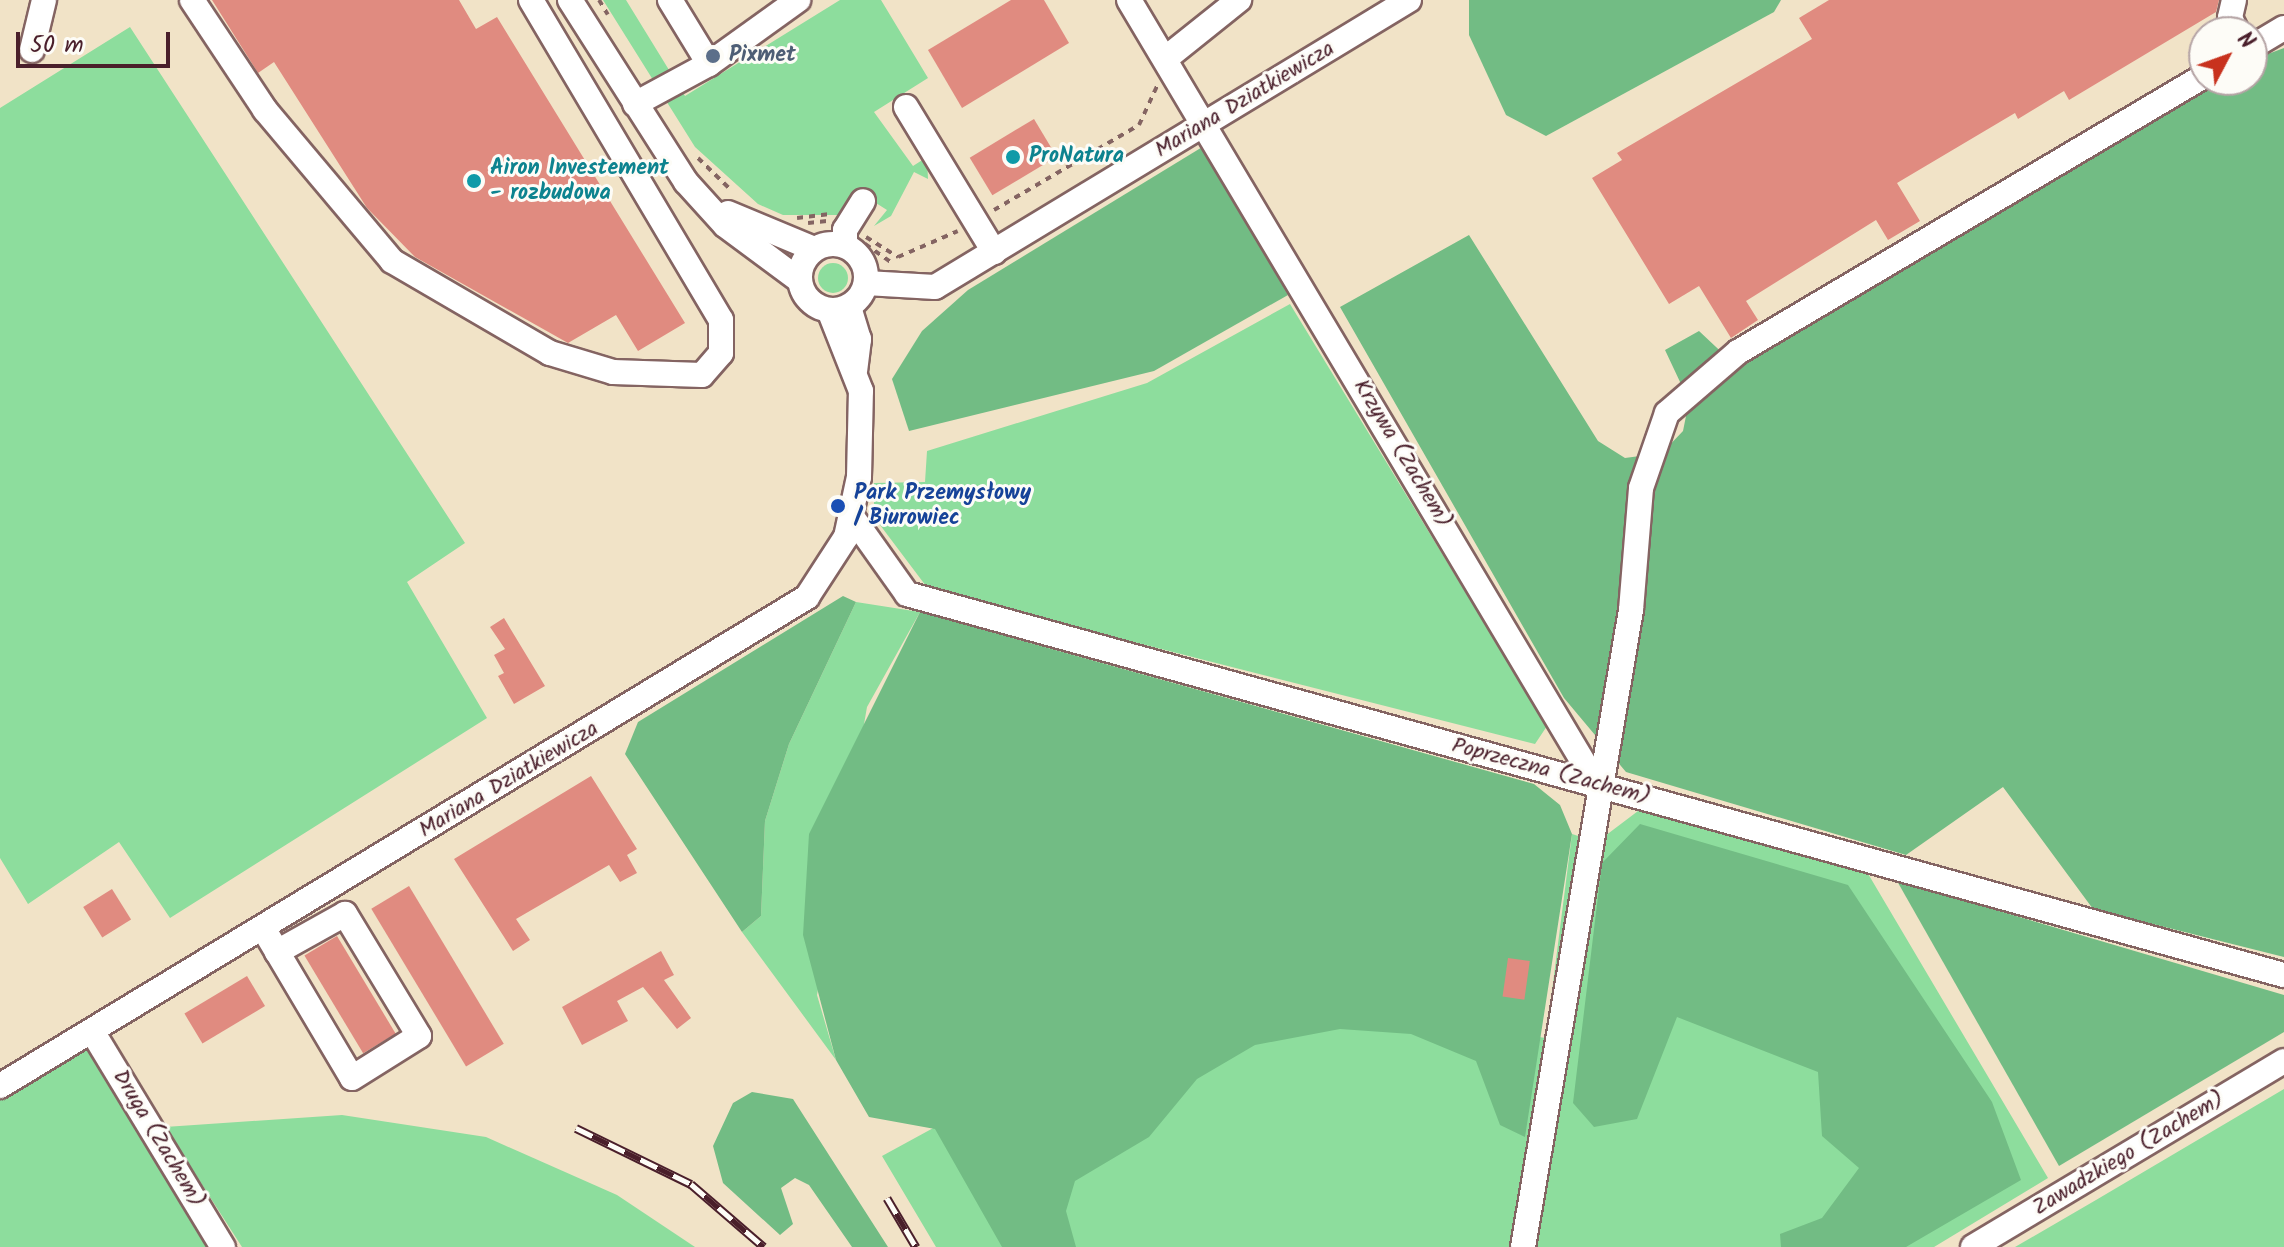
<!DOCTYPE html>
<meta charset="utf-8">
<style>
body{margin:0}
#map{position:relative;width:2284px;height:1247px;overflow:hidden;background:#f1e3c7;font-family:Kalam,sans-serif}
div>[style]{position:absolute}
.green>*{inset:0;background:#8ddd9d}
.round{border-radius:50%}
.forest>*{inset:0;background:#72bc84}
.building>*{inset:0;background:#e08b80;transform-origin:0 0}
.path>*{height:4px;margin-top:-2px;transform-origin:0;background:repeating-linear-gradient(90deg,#846462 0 6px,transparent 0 12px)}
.roads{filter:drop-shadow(2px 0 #846462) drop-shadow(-2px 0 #846462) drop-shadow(0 2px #846462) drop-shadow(0 -2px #846462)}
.minor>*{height:24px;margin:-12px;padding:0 12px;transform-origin:12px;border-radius:12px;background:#fff}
.minor>.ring{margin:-12px;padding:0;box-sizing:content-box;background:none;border:24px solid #fff;border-radius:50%}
.rail>*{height:9px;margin-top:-4.5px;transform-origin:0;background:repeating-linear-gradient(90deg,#fdfcf7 0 18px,#4a1f2b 0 36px);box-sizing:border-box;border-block:2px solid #4a1f2b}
.dots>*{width:22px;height:22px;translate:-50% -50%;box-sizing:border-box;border:4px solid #fdfcf7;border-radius:50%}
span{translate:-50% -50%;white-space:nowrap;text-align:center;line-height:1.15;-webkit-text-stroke:6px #fdfcf7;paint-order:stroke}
.service-label{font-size:22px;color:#4e5e75;font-weight:700}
.left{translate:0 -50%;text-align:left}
.street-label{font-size:22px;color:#4a1f2b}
.culture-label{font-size:22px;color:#0d838f;font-weight:700}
.transit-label{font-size:22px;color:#164399;font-weight:700}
.north{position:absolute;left:2188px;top:16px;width:80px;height:80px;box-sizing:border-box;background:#fdfcf7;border:2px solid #b5a4a5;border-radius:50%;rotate:49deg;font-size:22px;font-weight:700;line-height:32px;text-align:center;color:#4a1f2b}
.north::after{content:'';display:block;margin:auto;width:28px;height:36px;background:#c8321e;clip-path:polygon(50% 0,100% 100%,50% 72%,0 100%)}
.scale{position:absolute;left:16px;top:32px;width:154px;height:36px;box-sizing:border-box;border:4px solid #4a1f2b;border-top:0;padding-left:10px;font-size:24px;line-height:28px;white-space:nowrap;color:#4a1f2b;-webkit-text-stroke:6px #fdfcf7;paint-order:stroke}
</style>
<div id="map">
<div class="green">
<div style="clip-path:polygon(603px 0,626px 0,685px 96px,840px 0,881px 0,928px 78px,874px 112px,913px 166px,927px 157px,928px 179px,914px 172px,891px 216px,874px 226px,887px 210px,857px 191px,841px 215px,783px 215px,758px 204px,695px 147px)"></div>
<div style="clip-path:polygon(130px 27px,465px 543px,407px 582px,487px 718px,170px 918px,119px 842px,28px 904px,0 858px,0 108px)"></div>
<div class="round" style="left:818px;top:263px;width:30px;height:30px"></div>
<div style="clip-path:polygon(1290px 304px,1547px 726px,1535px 744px,929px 590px,874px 517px,874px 483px,925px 482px,927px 451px,1147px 383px)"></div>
<div style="clip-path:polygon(856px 602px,920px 612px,867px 707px,817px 995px,836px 1060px,742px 932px,761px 916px,765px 821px,789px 744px)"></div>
<div style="clip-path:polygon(1642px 808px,1867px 872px,2048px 1178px,1934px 1247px,936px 1247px,882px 1156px,1188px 989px,1546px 1038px,1572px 834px,1597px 842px)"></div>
<div style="clip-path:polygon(90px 1043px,212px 1247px,0 1247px,0 1097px)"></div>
<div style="clip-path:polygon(2284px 1089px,2284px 1247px,2015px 1247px,2096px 1200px)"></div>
<div style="clip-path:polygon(342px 1115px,486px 1137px,617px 1195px,695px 1247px,242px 1247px,165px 1127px)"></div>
</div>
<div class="forest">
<div style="clip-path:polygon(1469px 0,1781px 0,1774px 12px,1546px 136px,1506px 115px,1469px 35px)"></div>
<div style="clip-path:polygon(2284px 48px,2284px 957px,2093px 909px,2003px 787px,1906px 855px,1626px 772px,1564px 698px,1340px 307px,1469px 235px,1598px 441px,1625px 458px,1662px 453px,1683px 431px,1689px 401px,1665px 350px,1699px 331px,1732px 362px,2217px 80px,2252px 80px,2252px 60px)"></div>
<div style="clip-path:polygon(1204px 146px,1288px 295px,1154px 371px,909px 431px,892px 379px,922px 331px,968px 290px)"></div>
<div style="clip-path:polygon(843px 596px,856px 602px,789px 744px,765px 821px,761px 916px,742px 932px,625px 754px,638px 722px)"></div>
<div style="clip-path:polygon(920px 612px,1534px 784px,1560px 805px,1572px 834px,1525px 1137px,1500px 1125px,1476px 1061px,1411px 1034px,1340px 1029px,1255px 1045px,1197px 1079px,1149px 1137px,1075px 1181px,1066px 1211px,1076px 1247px,1002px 1247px,935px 1129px,869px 1117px,836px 1060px,803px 935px,809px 834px)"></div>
<div style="clip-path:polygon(1640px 824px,1848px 885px,1992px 1102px,2021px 1180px,1906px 1247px,1781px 1247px,1780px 1234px,1822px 1218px,1859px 1168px,1822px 1136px,1818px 1072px,1677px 1017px,1637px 1119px,1594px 1127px,1573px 1103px,1602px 863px)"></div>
<div style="clip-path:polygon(1897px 881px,2284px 995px,2284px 1032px,2059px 1166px)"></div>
<div style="clip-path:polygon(752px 1092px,793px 1099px,888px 1247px,852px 1247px,809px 1185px,795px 1178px,781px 1188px,793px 1224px,780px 1235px,723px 1183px,713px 1146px,733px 1103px)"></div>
</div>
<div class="building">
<div style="clip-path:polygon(212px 0,459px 0,476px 29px,497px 17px,685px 323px,638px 351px,616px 315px,568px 343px,415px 257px,367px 208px,274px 62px,258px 73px)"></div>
<div style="clip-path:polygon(1011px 0,1044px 0,1069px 43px,962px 108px,928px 50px)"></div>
<div style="clip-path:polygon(1829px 0,2219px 0,2216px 12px,2069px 100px,2064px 91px,2018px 119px,2015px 113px,1897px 183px,1920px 221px,1888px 240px,1876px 220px,1746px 301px,1758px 320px,1731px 338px,1699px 286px,1669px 304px,1592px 178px,1622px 160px,1617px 153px,1812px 39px,1799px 18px)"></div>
<div style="left:1034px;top:119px;width:44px;height:75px;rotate:59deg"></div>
<div style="clip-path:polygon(504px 618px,545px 686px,514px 704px,498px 676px,504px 673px,494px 655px,505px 649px,490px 627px)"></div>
<div style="clip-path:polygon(591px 776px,637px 849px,627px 855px,637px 873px,620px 882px,609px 865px,516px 919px,530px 940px,513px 951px,454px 859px)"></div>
<div style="left:409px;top:886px;width:184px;height:44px;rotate:59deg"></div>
<div style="left:112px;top:889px;width:36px;height:34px;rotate:58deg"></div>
<div style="left:337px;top:936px;width:114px;height:38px;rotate:59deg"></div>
<div style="clip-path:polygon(661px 951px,674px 975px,664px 980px,691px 1018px,677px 1029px,643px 987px,617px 1001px,628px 1021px,582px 1045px,562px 1007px)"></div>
<div style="left:1508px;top:958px;width:22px;height:39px;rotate:8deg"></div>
<div style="left:247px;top:976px;width:35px;height:73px;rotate:59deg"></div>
</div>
<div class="path">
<div style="left:599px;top:0;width:17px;rotate:59deg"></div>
<div style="left:698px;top:158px;width:47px;rotate:44.1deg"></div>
<div style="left:994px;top:210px;width:168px;rotate:-30.4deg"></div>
<div style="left:1139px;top:125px;width:43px;rotate:-65.2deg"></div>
<div style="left:797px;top:218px;width:31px;rotate:-7deg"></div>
<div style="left:808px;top:223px;width:19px;rotate:-6deg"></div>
<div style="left:866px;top:237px;width:38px;rotate:32deg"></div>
<div style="left:898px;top:257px;width:65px;rotate:-23.4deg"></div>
<div style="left:865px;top:244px;width:32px;rotate:35deg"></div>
</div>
<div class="roads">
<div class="minor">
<div style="left:192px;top:0;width:132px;rotate:56.4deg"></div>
<div style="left:265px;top:110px;width:197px;rotate:49.9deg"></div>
<div style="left:392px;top:261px;width:183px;rotate:30.2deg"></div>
<div style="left:550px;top:353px;width:66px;rotate:16.8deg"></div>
<div style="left:613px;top:372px;width:89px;rotate:1.9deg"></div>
<div style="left:702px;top:375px;width:29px;rotate:-49deg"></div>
<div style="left:721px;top:353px;width:33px;rotate:-90deg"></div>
<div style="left:721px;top:320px;width:372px;rotate:-120.7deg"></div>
<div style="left:570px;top:0;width:216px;rotate:57.5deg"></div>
<div style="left:686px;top:182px;width:58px;rotate:47.8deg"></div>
<div style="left:725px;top:225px;width:92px;rotate:36.6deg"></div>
<div style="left:670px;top:0;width:75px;rotate:58.6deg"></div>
<div style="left:1129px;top:0;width:914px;rotate:59.2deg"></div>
<div style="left:2234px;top:0;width:18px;rotate:103deg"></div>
<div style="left:2230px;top:18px;width:16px;rotate:63deg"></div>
<div style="left:2252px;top:47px;width:37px;rotate:-31deg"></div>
<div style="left:32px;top:50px;width:51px;rotate:-76.5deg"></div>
<div style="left:1165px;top:59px;width:95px;rotate:-38.6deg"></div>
<div style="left:635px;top:104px;width:84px;rotate:-28.4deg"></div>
<div style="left:709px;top:64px;width:110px;rotate:-35.7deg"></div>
<div style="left:906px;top:107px;width:170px;rotate:58.7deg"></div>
<div style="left:728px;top:213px;width:93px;rotate:22.7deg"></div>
<div class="ring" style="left:800px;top:244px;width:42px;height:42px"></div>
<div style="left:845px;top:246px;width:16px;rotate:-90deg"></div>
<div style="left:845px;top:230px;width:34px;rotate:-58deg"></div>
<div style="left:866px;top:283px;width:69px;rotate:3.3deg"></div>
<div style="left:935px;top:287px;width:554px;rotate:-31.19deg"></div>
<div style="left:849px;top:307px;width:34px;rotate:73deg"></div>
<div style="left:859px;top:339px;width:31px;rotate:97deg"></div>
<div style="left:853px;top:518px;width:93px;rotate:54.6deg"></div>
<div style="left:907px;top:594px;width:1429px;rotate:15.47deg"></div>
<div style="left:263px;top:928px;width:174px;rotate:59.3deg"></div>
<div style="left:352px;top:1078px;width:79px;rotate:-32.1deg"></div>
<div style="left:419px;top:1036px;width:143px;rotate:-121.2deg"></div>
<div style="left:345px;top:914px;width:78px;rotate:150.8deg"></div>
<div style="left:92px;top:1031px;width:253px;rotate:58.8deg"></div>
<div style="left:0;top:1086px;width:944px;rotate:-31.21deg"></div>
<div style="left:807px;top:597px;width:72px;rotate:-57deg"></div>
<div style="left:846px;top:537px;width:61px;rotate:-77.8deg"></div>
<div style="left:859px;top:477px;width:86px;rotate:-88.7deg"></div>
<div style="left:861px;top:391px;width:87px;rotate:-111.6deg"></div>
<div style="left:1523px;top:1247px;width:646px;rotate:-80.38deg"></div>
<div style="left:1631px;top:610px;width:122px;rotate:-85.3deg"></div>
<div style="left:1641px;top:488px;width:79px;rotate:-70.9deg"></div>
<div style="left:1667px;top:413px;width:94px;rotate:-40.7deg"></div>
<div style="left:1738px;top:352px;width:542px;rotate:-30.64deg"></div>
<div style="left:1973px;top:1247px;width:362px;rotate:-30.9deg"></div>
</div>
</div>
<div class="rail">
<div style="left:576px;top:1128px;width:128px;rotate:26deg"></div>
<div style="left:691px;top:1184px;width:96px;rotate:40.8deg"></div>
<div style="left:887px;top:1198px;width:57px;rotate:59.4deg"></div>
</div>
<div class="dots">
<div style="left:713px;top:56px;background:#5c6f8a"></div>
<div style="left:1013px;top:157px;background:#0f9aa8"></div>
<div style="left:474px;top:181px;background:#0f9aa8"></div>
<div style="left:838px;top:506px;background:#1a4fb4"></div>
</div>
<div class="service-label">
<span class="left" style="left:729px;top:56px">Pixmet</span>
</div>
<div class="street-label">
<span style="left:1245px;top:100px;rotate:-31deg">Mariana Dziatkiewicza</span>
<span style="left:1402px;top:454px;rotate:59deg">Krzywa (Zachem)</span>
<span style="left:1551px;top:772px;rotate:15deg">Poprzeczna (Zachem)</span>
<span style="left:509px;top:780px;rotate:-31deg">Mariana Dziatkiewicza</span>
<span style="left:158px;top:1139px;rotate:59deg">Druga (Zachem)</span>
<span style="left:2129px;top:1154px;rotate:-31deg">Zawadzkiego (Zachem)</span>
</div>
<div class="culture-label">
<span class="left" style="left:1029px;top:157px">ProNatura</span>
<span class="left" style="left:490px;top:181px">Airon Investement<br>- rozbudowa</span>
</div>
<div class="transit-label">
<span class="left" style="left:854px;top:506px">Park Przemysłowy<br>/ Biurowiec</span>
</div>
<div class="north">N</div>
<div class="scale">50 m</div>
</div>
